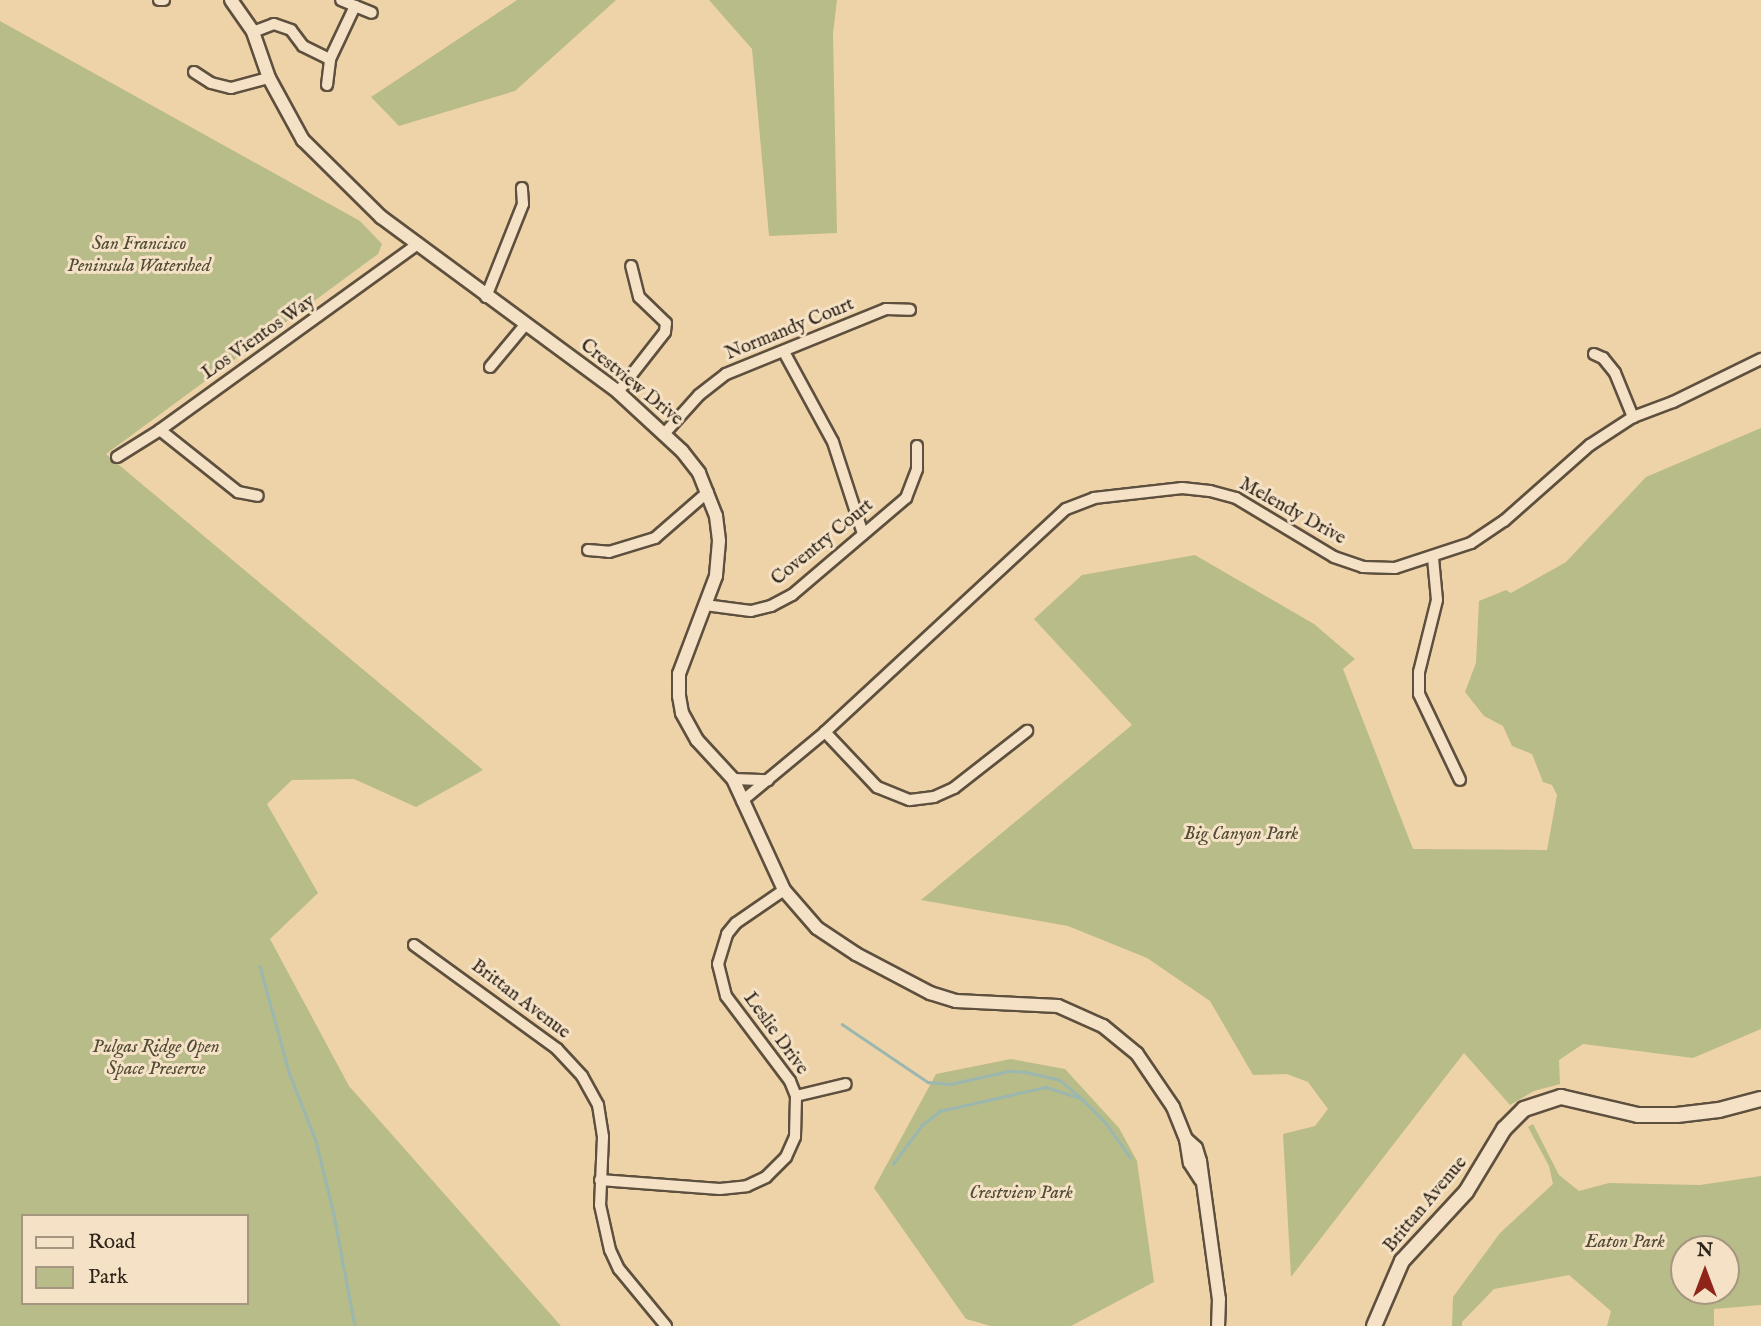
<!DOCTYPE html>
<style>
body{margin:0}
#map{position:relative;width:1761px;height:1326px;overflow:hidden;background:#efd3a8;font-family:"IM FELL English",serif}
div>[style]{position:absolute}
.green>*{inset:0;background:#b8bc88}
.stream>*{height:2.5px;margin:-1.25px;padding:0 1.25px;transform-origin:1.25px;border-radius:1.25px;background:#9bb7af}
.roads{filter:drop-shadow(2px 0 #5e503e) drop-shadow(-2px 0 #5e503e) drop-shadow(0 2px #5e503e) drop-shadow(0 -2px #5e503e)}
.minor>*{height:10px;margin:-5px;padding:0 5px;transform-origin:5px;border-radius:5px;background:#f5e2c6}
.tertiary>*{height:12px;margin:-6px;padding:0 6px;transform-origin:6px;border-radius:6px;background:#f5e2c6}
.secondary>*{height:14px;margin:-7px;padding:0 7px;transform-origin:7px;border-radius:7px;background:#f5e2c6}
span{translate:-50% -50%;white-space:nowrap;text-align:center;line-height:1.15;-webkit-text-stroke:6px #f5e2c6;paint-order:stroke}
.park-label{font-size:19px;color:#504b36;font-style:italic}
.street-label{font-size:19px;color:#2e251a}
.legend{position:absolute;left:21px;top:1214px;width:228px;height:91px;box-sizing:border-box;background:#f5e2c6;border:2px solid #a59681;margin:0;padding:9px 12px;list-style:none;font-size:21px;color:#2e251a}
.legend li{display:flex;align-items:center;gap:14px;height:35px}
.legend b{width:35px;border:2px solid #a59681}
.north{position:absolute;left:1670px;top:1235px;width:70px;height:70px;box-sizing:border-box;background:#f5e2c6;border:2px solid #a59681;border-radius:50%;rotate:0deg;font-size:19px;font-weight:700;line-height:28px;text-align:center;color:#2e251a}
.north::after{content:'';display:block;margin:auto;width:24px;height:32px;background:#8f2418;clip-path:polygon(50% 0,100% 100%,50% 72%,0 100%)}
</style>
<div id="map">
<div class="green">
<div style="clip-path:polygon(517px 0,616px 0,515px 91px,399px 126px,371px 97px)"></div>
<div style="clip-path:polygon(709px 0,837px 0,833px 33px,837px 233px,769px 236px,752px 49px)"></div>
<div style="clip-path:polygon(evenodd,0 21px,360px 221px,382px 244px,378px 254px,106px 454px,483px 770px,416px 807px,354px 779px,292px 780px,267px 804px,318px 893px,270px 939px,349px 1086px,561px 1326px,0 1326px,0 21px,23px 1216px,247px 1216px,247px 1303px,23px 1303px,23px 1216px)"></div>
<div style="clip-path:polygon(1761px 428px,1761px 1029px,1693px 1058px,1583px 1044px,1559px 1060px,1560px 1084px,1534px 1091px,1510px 1105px,1464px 1053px,1291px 1277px,1283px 1134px,1315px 1126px,1328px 1109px,1308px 1082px,1287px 1074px,1253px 1075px,1210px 1001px,1147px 958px,1068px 926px,921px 900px,1132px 725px,1034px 619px,1082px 575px,1195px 555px,1314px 624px,1355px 659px,1343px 669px,1413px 849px,1547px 850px,1557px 795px,1552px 785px,1543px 782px,1532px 754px,1512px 746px,1503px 726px,1484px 716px,1465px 692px,1476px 663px,1479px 601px,1506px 590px,1511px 593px,1566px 562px,1646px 477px)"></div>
<div style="clip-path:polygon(1011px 1059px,1065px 1069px,1119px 1128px,1137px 1161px,1154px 1282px,1071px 1326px,991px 1326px,966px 1319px,874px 1188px,936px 1074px)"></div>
<div style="clip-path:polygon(evenodd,1533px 1124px,1559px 1175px,1579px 1191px,1609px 1183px,1700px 1185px,1761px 1176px,1761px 1305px,1714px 1309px,1714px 1326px,1607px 1326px,1611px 1311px,1569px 1275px,1494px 1289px,1462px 1322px,1462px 1326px,1452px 1326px,1453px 1297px,1500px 1233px,1553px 1184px,1549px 1166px,1528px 1127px,1533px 1124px,1684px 1249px,1726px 1249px,1726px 1291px,1684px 1291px,1684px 1249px)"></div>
</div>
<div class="stream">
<div style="left:260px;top:966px;width:110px;rotate:74.7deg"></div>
<div style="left:289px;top:1072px;width:74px;rotate:68.6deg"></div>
<div style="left:316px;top:1141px;width:76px;rotate:76.3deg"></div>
<div style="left:334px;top:1215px;width:113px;rotate:79.3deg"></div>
<div style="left:842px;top:1024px;width:104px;rotate:34deg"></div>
<div style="left:928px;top:1082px;width:22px;rotate:5deg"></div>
<div style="left:950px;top:1084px;width:60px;rotate:-12.4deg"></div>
<div style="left:1009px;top:1071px;width:17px;rotate:3deg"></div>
<div style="left:1026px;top:1072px;width:35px;rotate:13deg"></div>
<div style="left:1060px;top:1080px;width:25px;rotate:40deg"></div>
<div style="left:893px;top:1164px;width:49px;rotate:-53.4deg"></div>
<div style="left:922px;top:1125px;width:23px;rotate:-38deg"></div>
<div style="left:940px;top:1111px;width:109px;rotate:-12.8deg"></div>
<div style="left:1046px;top:1087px;width:38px;rotate:18deg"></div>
<div style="left:1082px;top:1099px;width:34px;rotate:45deg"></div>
<div style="left:1106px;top:1123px;width:42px;rotate:54.8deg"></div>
</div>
<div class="roads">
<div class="minor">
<div style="left:159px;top:0;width:5px"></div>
<div style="left:355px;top:6px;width:18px;rotate:22deg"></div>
<div style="left:253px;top:32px;width:22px;rotate:-21deg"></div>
<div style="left:274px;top:24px;width:18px;rotate:19deg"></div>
<div style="left:291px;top:30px;width:20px;rotate:53deg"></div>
<div style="left:303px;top:46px;width:30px;rotate:26deg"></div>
<div style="left:330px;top:59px;width:59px;rotate:-64.7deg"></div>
<div style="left:355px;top:6px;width:15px;rotate:-157deg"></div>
<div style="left:194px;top:72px;width:20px;rotate:33deg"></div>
<div style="left:211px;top:83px;width:21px;rotate:14deg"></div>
<div style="left:231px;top:88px;width:39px;rotate:-15deg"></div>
<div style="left:327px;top:85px;width:26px;rotate:-83deg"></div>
<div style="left:486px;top:297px;width:100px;rotate:-68.3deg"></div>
<div style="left:523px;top:204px;width:16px;rotate:-94deg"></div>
<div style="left:784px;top:352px;width:102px;rotate:61.4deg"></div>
<div style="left:833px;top:442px;width:97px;rotate:71.9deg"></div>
<div style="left:1594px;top:354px;width:10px;rotate:24deg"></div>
<div style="left:1603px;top:358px;width:19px;rotate:51deg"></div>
<div style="left:1615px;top:373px;width:48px;rotate:67.8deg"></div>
<div style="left:490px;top:367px;width:55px;rotate:-50.2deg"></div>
<div style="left:618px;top:392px;width:76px;rotate:-51.9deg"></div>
<div style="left:665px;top:332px;width:9px;rotate:-84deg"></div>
<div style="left:666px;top:323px;width:37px;rotate:-136deg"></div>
<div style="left:639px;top:297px;width:32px;rotate:-104deg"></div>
<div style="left:160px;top:430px;width:100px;rotate:38.5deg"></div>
<div style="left:238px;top:492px;width:20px;rotate:11deg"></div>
<div style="left:664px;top:434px;width:52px;rotate:-48.1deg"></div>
<div style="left:699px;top:395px;width:34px;rotate:-38deg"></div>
<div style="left:726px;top:374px;width:173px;rotate:-22.1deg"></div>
<div style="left:886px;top:309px;width:24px;rotate:2deg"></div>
<div style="left:117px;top:457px;width:51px;rotate:-32.1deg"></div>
<div style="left:160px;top:430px;width:318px;rotate:-35.8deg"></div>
<div style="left:588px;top:550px;width:21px;rotate:5deg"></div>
<div style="left:609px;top:552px;width:48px;rotate:-16.9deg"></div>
<div style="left:655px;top:538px;width:70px;rotate:-41deg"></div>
<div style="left:1433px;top:558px;width:42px;rotate:84.6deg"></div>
<div style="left:1437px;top:600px;width:74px;rotate:104deg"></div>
<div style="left:1419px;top:672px;width:22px;rotate:90deg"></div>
<div style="left:1419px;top:694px;width:95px;rotate:64.5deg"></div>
<div style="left:705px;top:605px;width:46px;rotate:7.4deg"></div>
<div style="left:751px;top:611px;width:21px;rotate:-14deg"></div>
<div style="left:771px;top:606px;width:24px;rotate:-28deg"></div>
<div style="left:792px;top:595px;width:150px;rotate:-40.4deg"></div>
<div style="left:906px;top:498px;width:31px;rotate:-69deg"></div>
<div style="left:917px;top:469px;width:23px;rotate:-90deg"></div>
<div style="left:825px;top:732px;width:76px;rotate:46.6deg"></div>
<div style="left:877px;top:787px;width:35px;rotate:22deg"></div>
<div style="left:910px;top:800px;width:24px;rotate:-7deg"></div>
<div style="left:934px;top:797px;width:22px;rotate:-24deg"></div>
<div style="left:954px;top:788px;width:93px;rotate:-38deg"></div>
<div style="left:733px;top:779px;width:35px;rotate:2deg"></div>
<div style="left:742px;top:801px;width:108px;rotate:-39.7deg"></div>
<div style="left:825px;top:732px;width:328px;rotate:-42.8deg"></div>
<div style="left:1066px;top:509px;width:30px;rotate:-21deg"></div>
<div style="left:1094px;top:498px;width:89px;rotate:-6.5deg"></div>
<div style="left:1182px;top:488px;width:28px;rotate:6deg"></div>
<div style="left:1210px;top:491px;width:27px;rotate:15deg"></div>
<div style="left:1236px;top:498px;width:114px;rotate:31deg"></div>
<div style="left:1334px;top:557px;width:31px;rotate:19deg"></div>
<div style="left:1363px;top:567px;width:32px;rotate:2deg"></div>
<div style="left:1395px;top:568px;width:80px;rotate:-18.2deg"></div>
<div style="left:1471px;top:543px;width:40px;rotate:-34deg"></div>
<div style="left:1504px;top:521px;width:115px;rotate:-41.5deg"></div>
<div style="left:1590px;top:445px;width:51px;rotate:-33.1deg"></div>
<div style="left:1633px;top:417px;width:43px;rotate:-20.6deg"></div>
<div style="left:1673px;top:402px;width:98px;rotate:-26deg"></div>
<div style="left:414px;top:945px;width:177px;rotate:36deg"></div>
<div style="left:557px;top:1049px;width:37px;rotate:47deg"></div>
<div style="left:582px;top:1076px;width:33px;rotate:61deg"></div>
<div style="left:598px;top:1105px;width:32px;rotate:81deg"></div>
<div style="left:603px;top:1137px;width:68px;rotate:92.5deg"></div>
<div style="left:600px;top:1205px;width:46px;rotate:77.5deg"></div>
<div style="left:610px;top:1250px;width:21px;rotate:65deg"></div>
<div style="left:619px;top:1269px;width:74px;rotate:50.5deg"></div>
<div style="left:796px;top:1096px;width:51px;rotate:-13.5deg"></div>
<div style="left:600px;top:1180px;width:120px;rotate:4.3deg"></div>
<div style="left:720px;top:1189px;width:27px;rotate:-6deg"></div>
<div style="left:747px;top:1186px;width:21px;rotate:-25deg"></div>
<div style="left:766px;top:1177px;width:28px;rotate:-45deg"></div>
<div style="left:786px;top:1157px;width:22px;rotate:-66deg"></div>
<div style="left:795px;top:1137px;width:41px;rotate:-88.6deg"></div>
<div style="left:796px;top:1096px;width:16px;rotate:-112deg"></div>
<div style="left:790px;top:1081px;width:106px;rotate:-127deg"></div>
<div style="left:726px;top:996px;width:33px;rotate:-104deg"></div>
<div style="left:718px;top:964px;width:31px;rotate:-73deg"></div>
<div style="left:727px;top:934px;width:14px;rotate:-51deg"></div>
<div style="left:736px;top:923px;width:58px;rotate:-34.5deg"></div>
</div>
<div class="tertiary">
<div style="left:231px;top:0;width:39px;rotate:55deg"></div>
<div style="left:253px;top:32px;width:49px;rotate:70.8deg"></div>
<div style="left:269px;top:78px;width:71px;rotate:61.3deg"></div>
<div style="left:303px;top:140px;width:110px;rotate:44.6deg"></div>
<div style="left:381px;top:217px;width:295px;rotate:36.4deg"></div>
<div style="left:618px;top:392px;width:87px;rotate:42.7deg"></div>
<div style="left:682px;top:451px;width:28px;rotate:52deg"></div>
<div style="left:699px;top:473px;width:46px;rotate:68.4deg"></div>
<div style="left:716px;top:516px;width:25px;rotate:83deg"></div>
<div style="left:719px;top:541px;width:35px;rotate:95deg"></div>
<div style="left:716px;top:576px;width:105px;rotate:110.7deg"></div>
<div style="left:679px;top:674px;width:22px;rotate:90deg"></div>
<div style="left:679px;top:696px;width:17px;rotate:80deg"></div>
<div style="left:682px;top:713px;width:31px;rotate:61deg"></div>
<div style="left:697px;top:740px;width:53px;rotate:47.3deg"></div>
<div style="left:733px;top:779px;width:122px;rotate:65.3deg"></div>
<div style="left:784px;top:890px;width:50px;rotate:49deg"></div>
<div style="left:817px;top:928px;width:47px;rotate:33.7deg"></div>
<div style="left:856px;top:954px;width:84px;rotate:27.8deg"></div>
<div style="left:930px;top:993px;width:27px;rotate:17deg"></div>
<div style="left:956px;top:1001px;width:102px;rotate:2.8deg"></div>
<div style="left:1058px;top:1006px;width:49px;rotate:24deg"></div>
<div style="left:1103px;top:1026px;width:44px;rotate:39.5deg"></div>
<div style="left:1137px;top:1054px;width:64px;rotate:55.8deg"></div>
<div style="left:1173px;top:1107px;width:35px;rotate:68deg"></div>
<div style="left:1186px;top:1139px;width:24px;rotate:81deg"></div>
<div style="left:1190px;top:1163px;width:20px;rotate:57deg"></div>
<div style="left:1186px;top:1139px;width:13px;rotate:42deg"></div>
<div style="left:1196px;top:1148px;width:14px;rotate:73deg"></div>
<div style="left:1200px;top:1161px;width:139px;rotate:82.2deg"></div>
<div style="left:1219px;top:1299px;width:27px;rotate:92deg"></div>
</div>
<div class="secondary">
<div style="left:1374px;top:1326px;width:71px;rotate:-66.7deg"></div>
<div style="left:1402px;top:1261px;width:94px;rotate:-47.2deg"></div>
<div style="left:1466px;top:1192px;width:74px;rotate:-58.9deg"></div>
<div style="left:1504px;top:1129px;width:28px;rotate:-45deg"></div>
<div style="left:1524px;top:1109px;width:39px;rotate:-18deg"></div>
<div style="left:1561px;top:1097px;width:79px;rotate:13.2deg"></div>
<div style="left:1638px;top:1115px;width:39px"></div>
<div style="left:1677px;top:1115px;width:42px;rotate:-6.8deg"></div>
<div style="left:1719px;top:1110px;width:43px;rotate:-14.7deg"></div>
</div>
</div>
<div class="park-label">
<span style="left:139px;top:256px">San Francisco<br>Peninsula Watershed</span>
<span style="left:1241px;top:835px">Big Canyon Park</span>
<span style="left:156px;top:1059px">Pulgas Ridge Open<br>Space Preserve</span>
<span style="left:1021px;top:1194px">Crestview Park</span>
<span style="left:1625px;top:1243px">Eaton Park</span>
</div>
<div class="street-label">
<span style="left:790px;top:330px;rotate:-22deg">Normandy Court</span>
<span style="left:259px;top:338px;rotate:-35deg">Los Vientos Way</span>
<span style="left:631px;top:383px;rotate:39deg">Crestview Drive</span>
<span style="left:1292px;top:512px;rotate:29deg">Melendy Drive</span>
<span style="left:823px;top:543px;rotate:-39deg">Coventry Court</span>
<span style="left:520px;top:1000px;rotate:37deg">Brittan Avenue</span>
<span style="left:775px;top:1034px;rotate:54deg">Leslie Drive</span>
<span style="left:1426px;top:1205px;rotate:-50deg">Brittan Avenue</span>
</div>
<ul class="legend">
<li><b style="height:9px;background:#f5e2c6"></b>Road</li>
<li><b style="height:19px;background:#b8bc88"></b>Park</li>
</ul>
<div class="north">N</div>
</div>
